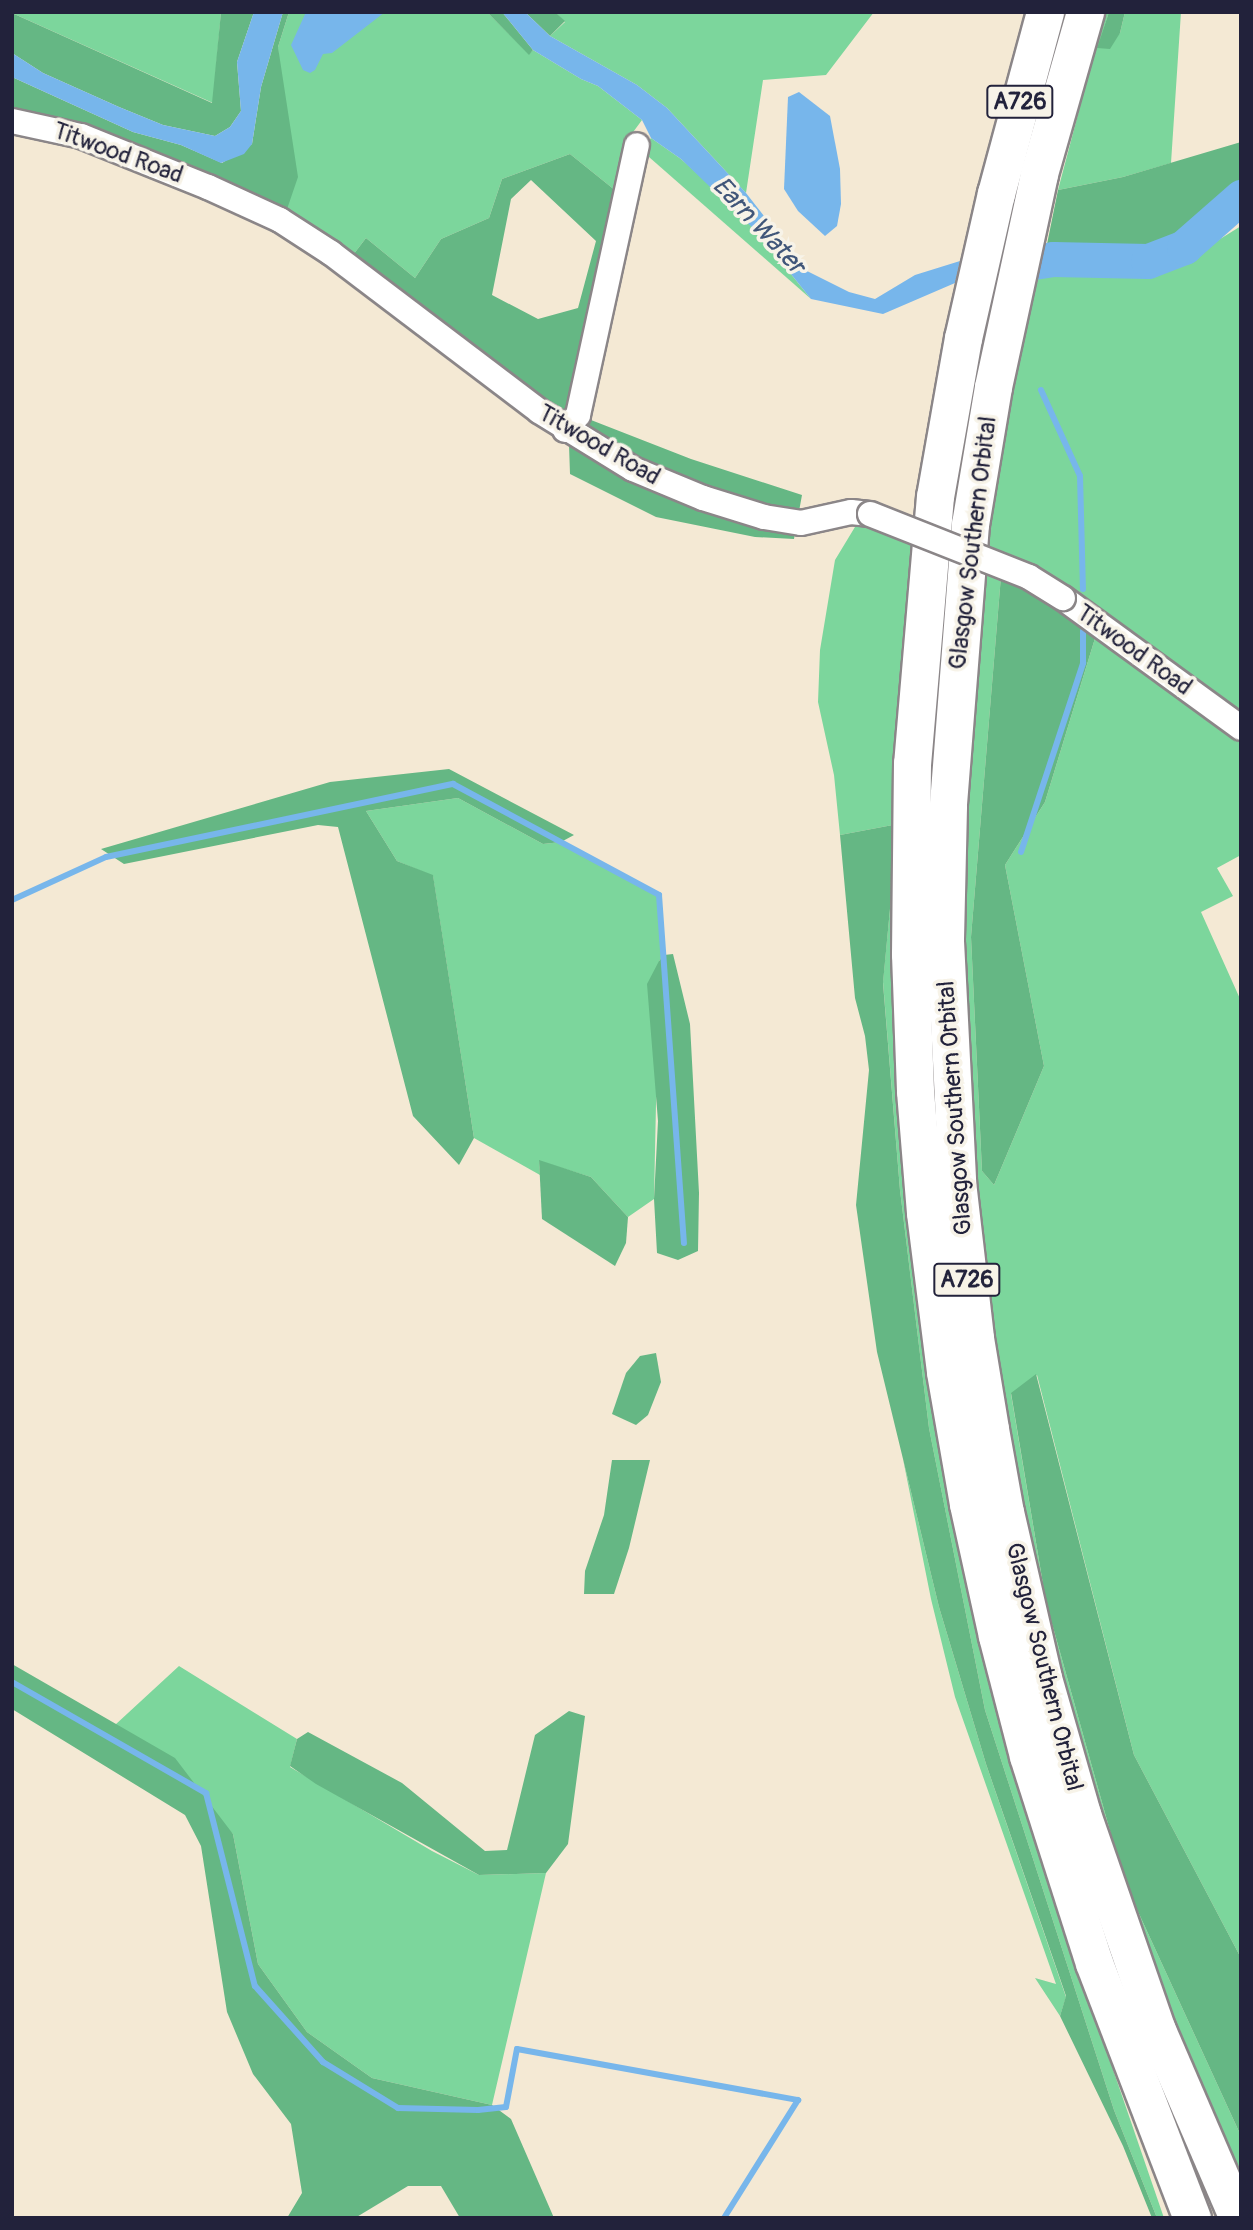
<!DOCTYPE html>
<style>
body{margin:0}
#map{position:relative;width:1253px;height:2230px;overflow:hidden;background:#f4e9d4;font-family:Pangolin,sans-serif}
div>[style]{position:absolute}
.green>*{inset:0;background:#7cd69c}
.forest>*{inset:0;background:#65b784}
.water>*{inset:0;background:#77b6eb}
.stream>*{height:6px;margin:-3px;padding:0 3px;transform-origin:3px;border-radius:3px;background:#77b6eb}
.river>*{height:35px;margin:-17.5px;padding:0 17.5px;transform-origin:17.5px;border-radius:17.5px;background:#77b6eb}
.roads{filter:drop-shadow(2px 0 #8b8688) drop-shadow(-2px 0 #8b8688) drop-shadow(0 2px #8b8688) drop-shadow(0 -2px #8b8688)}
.minor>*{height:24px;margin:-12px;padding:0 12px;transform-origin:12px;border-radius:12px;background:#fff}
.highway>*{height:37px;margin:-18.5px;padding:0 18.5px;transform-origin:18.5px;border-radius:18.5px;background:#fff}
.bridges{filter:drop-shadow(2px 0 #8b8688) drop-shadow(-2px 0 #8b8688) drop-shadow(0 2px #8b8688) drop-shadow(0 -2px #8b8688)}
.minor-bridge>*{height:24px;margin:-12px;padding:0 12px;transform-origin:12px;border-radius:12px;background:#fff}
span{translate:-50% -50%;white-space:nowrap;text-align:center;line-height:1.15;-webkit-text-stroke:7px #f7f3e8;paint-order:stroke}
.shield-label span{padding:2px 5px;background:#f7f3e8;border:2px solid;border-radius:5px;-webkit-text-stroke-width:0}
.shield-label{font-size:23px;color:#22223b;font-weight:700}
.street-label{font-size:24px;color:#22223b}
.water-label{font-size:26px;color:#405679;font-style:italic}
.frame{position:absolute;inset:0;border:14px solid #22223b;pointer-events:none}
</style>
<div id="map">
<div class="green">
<div style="clip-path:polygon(221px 12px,213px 103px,12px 13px,12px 12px)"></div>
<div style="clip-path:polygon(289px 12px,487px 12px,529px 54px,533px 50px,581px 79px,598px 86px,642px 120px,628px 139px,616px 191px,570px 154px,502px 179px,489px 218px,441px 239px,415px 278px,366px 238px,353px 255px,320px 230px,285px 215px,278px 47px)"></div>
<div style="clip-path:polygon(555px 12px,874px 12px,826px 75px,763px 80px,746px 193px,667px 108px,637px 85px,550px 36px,565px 22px)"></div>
<div style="clip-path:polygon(1105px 12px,1109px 12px,1098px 47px,1120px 33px,1125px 12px,1181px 12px,1171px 163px,1123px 177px,1058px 190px)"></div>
<div style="clip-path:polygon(651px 138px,681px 159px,728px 201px,758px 233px,811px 299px,641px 150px)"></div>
<div style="clip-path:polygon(1241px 226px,1241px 717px,985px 548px,1027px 318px,1042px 266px,1153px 267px,1196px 254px)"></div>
<div style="clip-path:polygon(858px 522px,922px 544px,898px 705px,899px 973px,1084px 1985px,1164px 2218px,1157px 2218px,1114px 2110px,985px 1710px,929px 1428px,900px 1190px,883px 982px,898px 824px,840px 835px,834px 775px,818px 702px,820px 650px,835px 560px)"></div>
<div style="clip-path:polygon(986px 569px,1001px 576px,971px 937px,982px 1171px,994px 1185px,1044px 1066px,1005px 865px,1045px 802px,1096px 635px,1241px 739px,1241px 855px,1217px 868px,1233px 896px,1201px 912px,1241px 1001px,1241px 1958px,1134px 1755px,1037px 1375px,1011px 1394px,1046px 1602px,1124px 1881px,1241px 2136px,1241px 2180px,1220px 2139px,1126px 1904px,1040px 1610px,994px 1365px,975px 1203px,961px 945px,963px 829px,974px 669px)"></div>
<div style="clip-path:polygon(458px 798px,543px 844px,561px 842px,659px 895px,664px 955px,659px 961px,654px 1199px,628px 1217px,591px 1177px,539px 1161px,540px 1175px,474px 1138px,433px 876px,397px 861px,366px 811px)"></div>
<div style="clip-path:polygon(903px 1459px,939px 1607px,986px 1764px,1066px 1997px,1060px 2016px,1035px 1978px,1056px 1984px,955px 1697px,931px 1599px)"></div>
<div style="clip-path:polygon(179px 1666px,297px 1739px,290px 1767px,432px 1851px,479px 1875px,546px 1873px,492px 2105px,372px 2078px,307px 2032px,258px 1964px,233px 1834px,115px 1725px)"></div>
</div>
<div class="forest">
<div style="clip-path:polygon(221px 12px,254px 12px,237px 62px,241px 111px,230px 127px,215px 136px,163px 125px,119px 107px,43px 73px,12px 53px,12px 13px,212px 103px)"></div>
<div style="clip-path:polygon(283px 12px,289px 12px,278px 47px,298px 177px,285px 215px,12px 113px,12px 77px,133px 132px,181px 145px,222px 163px,252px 144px,261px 87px)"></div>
<div style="clip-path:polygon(487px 12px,502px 12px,533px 50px,529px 55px)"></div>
<div style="clip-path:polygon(525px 12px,555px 12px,565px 21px,550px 36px)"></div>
<div style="clip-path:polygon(1109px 12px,1125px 12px,1120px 33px,1110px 49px,1097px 48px)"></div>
<div style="clip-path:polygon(1241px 142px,1241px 186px,1169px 245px,1146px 252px,1046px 249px,1058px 190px,1123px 177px)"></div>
<div style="clip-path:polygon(evenodd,570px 154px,616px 191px,572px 401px,561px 418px,353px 255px,366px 238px,415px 278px,441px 239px,489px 218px,502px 179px,570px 154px,531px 180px,596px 241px,578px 308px,538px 319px,492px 295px,511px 199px,531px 180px)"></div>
<div style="clip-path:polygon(591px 420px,691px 459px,802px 495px,794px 539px,755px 537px,656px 517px,570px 474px,569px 445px)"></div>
<div style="clip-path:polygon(1001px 576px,1039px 593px,1096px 635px,1045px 802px,1005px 865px,1044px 1066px,994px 1185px,982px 1171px,971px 937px)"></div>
<div style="clip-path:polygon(449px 769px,574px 835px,561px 842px,543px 844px,458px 798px,366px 811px,397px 861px,433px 875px,474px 1138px,459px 1165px,413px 1116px,338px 827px,318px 825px,124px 864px,101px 849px,330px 782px)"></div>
<div style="clip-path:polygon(898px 824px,883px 983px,900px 1190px,929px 1428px,985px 1710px,1114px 2110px,1157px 2218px,1152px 2218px,1123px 2146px,1060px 2016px,1066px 1996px,986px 1764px,939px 1607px,877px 1352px,856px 1205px,869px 1070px,865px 1036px,855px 998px,840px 835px)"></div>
<div style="clip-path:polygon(673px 954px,690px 1024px,699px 1193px,698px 1251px,678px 1260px,657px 1253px,654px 1199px,658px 1121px,647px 984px,659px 961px,664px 955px)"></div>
<div style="clip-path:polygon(539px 1160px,591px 1177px,628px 1217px,626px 1243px,615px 1266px,542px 1219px)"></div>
<div style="clip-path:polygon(656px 1353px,661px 1382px,648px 1415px,636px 1425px,612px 1414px,626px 1373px,640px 1356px)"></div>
<div style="clip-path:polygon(1036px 1374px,1134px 1755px,1241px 1958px,1241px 2136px,1124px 1881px,1046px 1602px,1011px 1393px)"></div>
<div style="clip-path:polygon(612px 1460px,650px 1460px,629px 1548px,614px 1594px,584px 1594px,585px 1571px,604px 1515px)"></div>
<div style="clip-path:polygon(12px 1664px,175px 1758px,233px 1834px,258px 1964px,307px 2032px,372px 2078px,492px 2105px,511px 2119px,554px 2218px,460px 2218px,441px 2186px,408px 2186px,355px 2218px,287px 2218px,302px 2193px,291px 2124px,253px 2074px,227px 2012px,201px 1846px,185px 1815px,12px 1709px)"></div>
<div style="clip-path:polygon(569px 1711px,585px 1716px,568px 1844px,546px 1873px,479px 1875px,316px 1784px,290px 1766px,297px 1739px,308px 1732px,402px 1783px,485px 1851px,507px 1850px,535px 1735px)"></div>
</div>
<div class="water">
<div style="clip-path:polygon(254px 12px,283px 12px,261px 87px,252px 144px,244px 154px,221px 163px,181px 145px,133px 132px,12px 77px,12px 53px,43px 73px,119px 107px,163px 125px,215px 136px,230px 127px,241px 111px,237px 62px)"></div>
<div style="clip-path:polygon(306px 12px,385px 12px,332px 53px,323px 54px,315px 70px,310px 73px,303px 70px,291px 45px)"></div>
<div style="clip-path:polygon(502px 12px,525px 12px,550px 36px,637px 85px,667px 108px,746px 193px,807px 271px,849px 292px,875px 299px,915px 275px,960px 261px,955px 283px,883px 314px,811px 299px,758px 233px,681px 159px,651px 138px,642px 120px,598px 86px,581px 79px,533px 50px)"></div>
<div style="clip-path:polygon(799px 92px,830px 116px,840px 169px,841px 204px,837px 226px,825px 236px,798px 211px,784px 189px,788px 97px)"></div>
</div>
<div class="stream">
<div style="left:1041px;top:390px;width:94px;rotate:65.6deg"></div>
<div style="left:1080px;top:476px;width:113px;rotate:88.5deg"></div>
<div style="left:1021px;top:852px;width:199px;rotate:-71.8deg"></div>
<div style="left:1083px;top:663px;width:32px;rotate:-90deg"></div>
<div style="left:12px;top:900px;width:103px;rotate:-24.6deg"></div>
<div style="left:106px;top:857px;width:355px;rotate:-11.9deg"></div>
<div style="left:453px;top:784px;width:234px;rotate:28.3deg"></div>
<div style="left:659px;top:895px;width:349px;rotate:85.9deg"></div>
<div style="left:12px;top:1682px;width:224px;rotate:29.8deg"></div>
<div style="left:206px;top:1793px;width:199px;rotate:75.8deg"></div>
<div style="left:255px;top:1986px;width:102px;rotate:48.2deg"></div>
<div style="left:323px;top:2062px;width:88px;rotate:31.5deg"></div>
<div style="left:398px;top:2108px;width:80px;rotate:1.4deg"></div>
<div style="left:478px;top:2110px;width:28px;rotate:-6deg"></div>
<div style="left:506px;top:2107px;width:59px;rotate:-79.3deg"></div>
<div style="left:517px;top:2049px;width:286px;rotate:10.3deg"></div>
<div style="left:798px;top:2100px;width:139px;rotate:122.1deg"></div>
</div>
<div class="river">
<div style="left:994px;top:268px;width:60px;rotate:-8.7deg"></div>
<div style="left:1053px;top:259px;width:95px;rotate:1.2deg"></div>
<div style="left:1148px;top:261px;width:39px;rotate:-21deg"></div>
<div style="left:1184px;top:247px;width:76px;rotate:-41.3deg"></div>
</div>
<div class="roads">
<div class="minor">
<div style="left:12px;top:121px;width:71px;rotate:12.3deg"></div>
<div style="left:81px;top:136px;width:137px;rotate:21.9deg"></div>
<div style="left:208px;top:187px;width:79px;rotate:24.6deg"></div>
<div style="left:280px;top:220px;width:61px;rotate:32.9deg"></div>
<div style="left:331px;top:253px;width:261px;rotate:37.2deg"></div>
<div style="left:539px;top:411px;width:110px;rotate:31.7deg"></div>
<div style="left:633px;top:469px;width:76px;rotate:22.5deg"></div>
<div style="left:703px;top:498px;width:64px;rotate:17.3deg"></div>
<div style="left:764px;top:517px;width:37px;rotate:9deg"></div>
<div style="left:801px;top:523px;width:51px;rotate:-12.4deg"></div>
<div style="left:851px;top:512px;width:19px;rotate:6deg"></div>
<div style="left:565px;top:430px;width:20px;rotate:-49deg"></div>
<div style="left:578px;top:415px;width:276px;rotate:-77.7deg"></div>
<div style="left:1063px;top:598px;width:220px;rotate:36.1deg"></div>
</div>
<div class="highway">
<div style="left:1045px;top:12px;width:188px;rotate:105.1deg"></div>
<div style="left:996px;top:193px;width:149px;rotate:102.8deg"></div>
<div style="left:963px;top:338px;width:160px;rotate:100deg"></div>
<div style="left:935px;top:496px;width:268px;rotate:94.9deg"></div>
<div style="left:912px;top:763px;width:191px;rotate:90.6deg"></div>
<div style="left:910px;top:954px;width:137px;rotate:87.9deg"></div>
<div style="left:915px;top:1091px;width:122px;rotate:85.3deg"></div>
<div style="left:925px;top:1213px;width:160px;rotate:82.8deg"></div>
<div style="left:945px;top:1372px;width:134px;rotate:80.1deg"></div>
<div style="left:968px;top:1504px;width:135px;rotate:77.6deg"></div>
<div style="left:997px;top:1636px;width:124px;rotate:75.5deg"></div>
<div style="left:1028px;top:1756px;width:217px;rotate:72.3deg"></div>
<div style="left:1094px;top:1963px;width:273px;rotate:69deg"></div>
<div style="left:1085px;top:12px;width:168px;rotate:105.9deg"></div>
<div style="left:1039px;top:174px;width:218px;rotate:102.2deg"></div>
<div style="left:993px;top:387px;width:139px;rotate:99.5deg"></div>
<div style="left:970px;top:524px;width:283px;rotate:94.5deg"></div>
<div style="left:948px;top:806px;width:135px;rotate:91.3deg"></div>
<div style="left:945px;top:941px;width:241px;rotate:87.1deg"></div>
<div style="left:957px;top:1182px;width:157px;rotate:83.4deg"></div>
<div style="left:975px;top:1338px;width:92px;rotate:80.6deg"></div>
<div style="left:990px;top:1429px;width:84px;rotate:79.8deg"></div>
<div style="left:1005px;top:1512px;width:170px;rotate:77.1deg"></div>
<div style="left:1043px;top:1678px;width:141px;rotate:74deg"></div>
<div style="left:1082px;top:1814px;width:229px;rotate:70.9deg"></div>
<div style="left:1157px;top:2030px;width:205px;rotate:66.7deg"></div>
</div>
</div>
<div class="bridges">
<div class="minor-bridge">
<div style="left:870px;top:514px;width:171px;rotate:21.6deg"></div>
<div style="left:1029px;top:577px;width:40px;rotate:32deg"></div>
</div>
</div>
<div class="shield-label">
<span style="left:1020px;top:102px">A726</span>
<span style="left:967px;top:1280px">A726</span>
</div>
<div class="street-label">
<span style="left:118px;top:153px;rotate:20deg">Titwood Road</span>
<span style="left:599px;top:445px;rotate:30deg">Titwood Road</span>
<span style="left:973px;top:543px;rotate:-83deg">Glasgow Southern Orbital</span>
<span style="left:1134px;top:650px;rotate:36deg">Titwood Road</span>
<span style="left:955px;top:1108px;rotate:-94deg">Glasgow Southern Orbital</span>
<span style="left:1044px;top:1667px;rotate:76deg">Glasgow Southern Orbital</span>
</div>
<div class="water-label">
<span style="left:758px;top:226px;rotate:47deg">Earn Water</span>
</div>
<div class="frame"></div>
</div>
